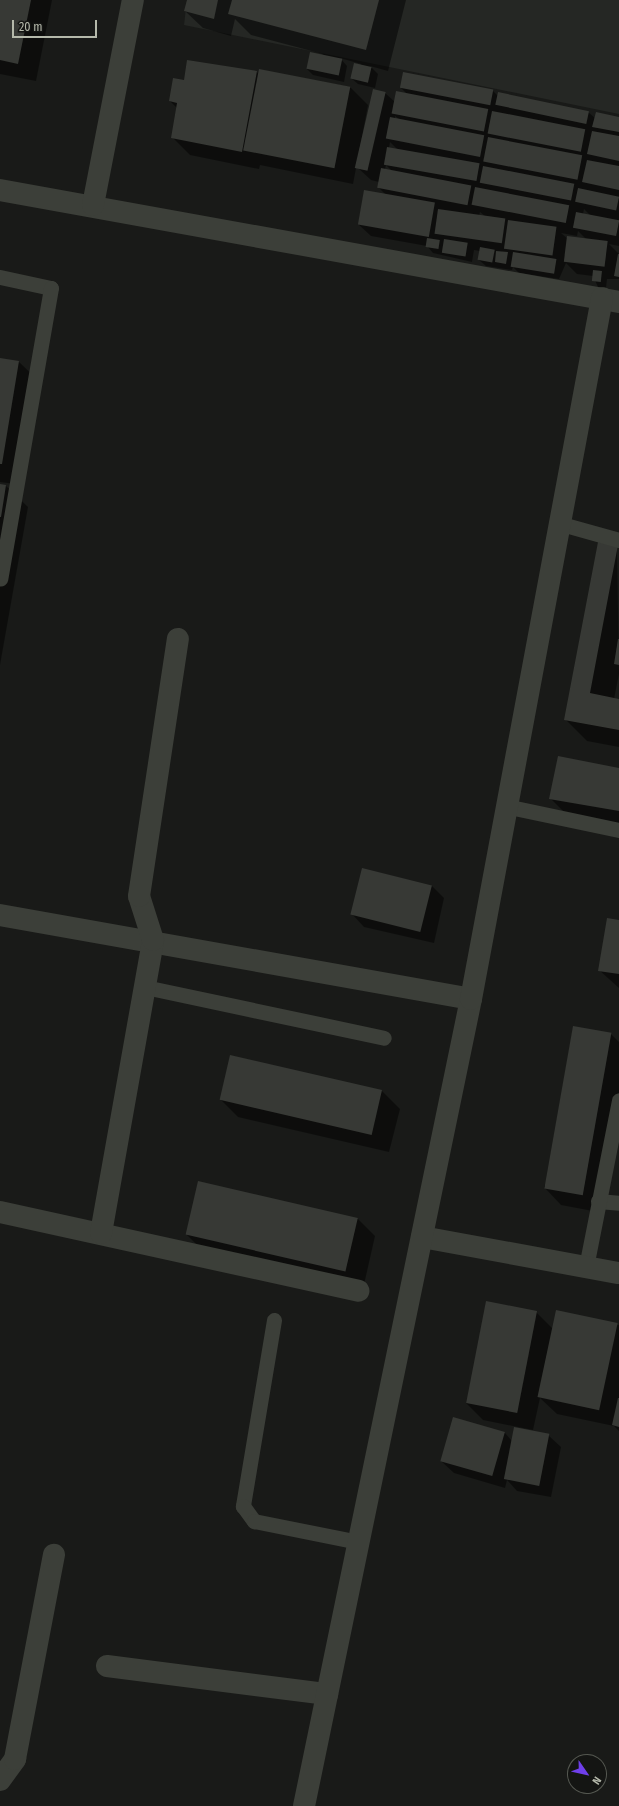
<!DOCTYPE html>
<style>
body{margin:0}
#map{position:relative;width:619px;height:1806px;overflow:hidden;background:#191a18;font-family:"Fira Sans Condensed",sans-serif}
div>[style]{position:absolute}
.built>*{inset:0;background:#252724}
.shadow>*{inset:0;background:#0007}
.building>*{inset:0;background:#373935;transform-origin:0 0}
.lane>*{height:15px;margin:-7.5px;padding:0 7.5px;transform-origin:7.5px;border-radius:7.5px;background:#3c3f39}
.street>*{height:22px;margin:-11px;padding:0 11px;transform-origin:11px;border-radius:11px;background:#3c3f39}
span{translate:-50% -50%;white-space:nowrap;text-align:center;line-height:1.15;-webkit-text-stroke:4px #141513;paint-order:stroke}
.north{position:absolute;left:567px;top:1754px;width:40px;height:40px;box-sizing:border-box;background:#141513;border:1px solid #545750;border-radius:50%;rotate:124deg;font-size:11px;font-weight:700;line-height:16px;text-align:center;color:#b5b9ab}
.north::after{content:'';display:block;margin:auto;width:14px;height:18px;background:#6f3feb;clip-path:polygon(50% 0,100% 100%,50% 72%,0 100%)}
.scale{position:absolute;left:12px;top:20px;width:85px;height:18px;box-sizing:border-box;border:2px solid #b5b9ab;border-top:0;padding-left:5px;font-size:12px;line-height:14px;white-space:nowrap;color:#b5b9ab;-webkit-text-stroke:3px #141513;paint-order:stroke}
</style>
<div id="map">
<div class="built">
<div style="clip-path:polygon(187px 0,619px 0,619px 114px,184px 25px)"></div>
</div>
<div class="shadow">
<div style="clip-path:polygon(0 0,52px 0,36px 81px,0 74px)"></div>
<div style="clip-path:polygon(188px 0,406px 0,388px 71px,370px 66px,378px 74px,375px 88px,358px 84px,351px 78px,361px 64px,340px 58px,347px 66px,344px 82px,313px 75px,307px 69px,323px 54px,251px 35px,235px 19px,231px 36px,203px 28px,185px 11px)"></div>
<div style="clip-path:polygon(260px 70px,350px 87px,368px 105px,353px 184px,260px 165px,259px 169px,190px 155px,172px 137px,177px 108px,170px 101px,185px 82px,257px 72px,259px 75px)"></div>
<div style="clip-path:polygon(evenodd,400px 87px,492px 90px,498px 96px,588px 112px,595px 118px,619px 118px,619px 246px,609px 244px,619px 254px,619px 279px,607px 279px,606px 288px,598px 287px,593px 276px,577px 274px,566px 263px,559px 279px,519px 273px,513px 267px,512px 270px,486px 266px,479px 260px,480px 251px,474px 250px,472px 262px,433px 253px,427px 246px,371px 236px,358px 224px,386px 195px,378px 187px,379px 182px,371px 180px,358px 168px,385px 93px,395px 102px,408px 95px,400px 87px,395px 116px,400px 120px,395px 119px,395px 116px,400px 87px,390px 142px,398px 150px,389px 148px,390px 142px,400px 87px,386px 165px,392px 171px,385px 169px,386px 165px,400px 87px,584px 209px,591px 216px,583px 214px,584px 209px,400px 87px,480px 212px,486px 217px,479px 216px,480px 212px,400px 87px,578px 231px,586px 239px,568px 239px,561px 233px,577px 236px,578px 231px)"></div>
<div style="clip-path:polygon(0 359px,19px 362px,41px 383px,23px 485px,0 482px)"></div>
<div style="clip-path:polygon(0 485px,6px 486px,28px 507px,0 665px)"></div>
<div style="clip-path:polygon(617px 546px,619px 674px,614px 699px,619px 700px,619px 747px,587px 741px,566px 720px)"></div>
<div style="clip-path:polygon(619px 769px,619px 828px,572px 820px,550px 798px)"></div>
<div style="clip-path:polygon(432px 886px,444px 898px,434px 943px,364px 927px,352px 914px)"></div>
<div style="clip-path:polygon(619px 921px,619px 988px,599px 970px)"></div>
<div style="clip-path:polygon(611px 1034px,619px 1042px,619px 1101px,598px 1212px,561px 1205px,544px 1187px)"></div>
<div style="clip-path:polygon(231px 1056px,382px 1091px,400px 1109px,389px 1152px,238px 1117px,221px 1100px)"></div>
<div style="clip-path:polygon(358px 1219px,375px 1236px,363px 1289px,204px 1252px,187px 1235px)"></div>
<div style="clip-path:polygon(536px 1312px,553px 1329px,619px 1325px,619px 1431px,614px 1426px,557px 1414px,540px 1398px,533px 1430px,483px 1420px,466px 1403px)"></div>
<div style="clip-path:polygon(454px 1418px,505px 1433px,512px 1441px,548px 1435px,561px 1447px,551px 1497px,517px 1491px,507px 1480px,505px 1488px,454px 1473px,441px 1461px)"></div>
</div>
<div class="building">
<div style="clip-path:polygon(0 0,31px 0,18px 64px,0 60px)"></div>
<div style="clip-path:polygon(187px 0,218px 0,214px 19px,184px 11px)"></div>
<div style="clip-path:polygon(232px 0,379px 0,366px 50px,228px 14px)"></div>
<div style="left:310px;top:52px;width:33px;height:17px;rotate:12deg"></div>
<div style="clip-path:polygon(187px 60px,257px 71px,242px 152px,171px 138px,177px 103px,169px 101px,173px 78px,184px 80px)"></div>
<div style="left:354px;top:63px;width:18px;height:16px;rotate:13deg"></div>
<div style="left:259px;top:69px;width:93px;height:83px;rotate:11deg"></div>
<div style="left:403px;top:72px;width:92px;height:16px;rotate:11deg"></div>
<div style="left:373px;top:89px;width:13px;height:81px;rotate:13deg"></div>
<div style="left:396px;top:91px;width:94px;height:23px;rotate:11deg"></div>
<div style="left:498px;top:92px;width:93px;height:13px;rotate:12deg"></div>
<div style="left:492px;top:111px;width:95px;height:23px;rotate:11deg"></div>
<div style="clip-path:polygon(596px 112px,619px 117px,619px 132px,592px 127px)"></div>
<div style="left:390px;top:117px;width:96px;height:22px;rotate:11deg"></div>
<div style="clip-path:polygon(592px 131px,619px 136px,619px 161px,587px 154px)"></div>
<div style="left:488px;top:137px;width:96px;height:25px;rotate:11deg"></div>
<div style="left:387px;top:147px;width:94px;height:18px;rotate:10deg"></div>
<div style="clip-path:polygon(587px 160px,619px 166px,619px 190px,582px 182px)"></div>
<div style="left:483px;top:166px;width:93px;height:17px;rotate:11deg"></div>
<div style="left:381px;top:168px;width:92px;height:20px;rotate:11deg"></div>
<div style="left:475px;top:187px;width:96px;height:18px;rotate:11deg"></div>
<div style="left:578px;top:188px;width:42px;height:14px;rotate:12deg"></div>
<div style="left:364px;top:190px;width:72px;height:35px;rotate:10deg"></div>
<div style="left:438px;top:209px;width:68px;height:25px;rotate:8deg"></div>
<div style="left:576px;top:212px;width:44px;height:16px;rotate:11deg"></div>
<div style="left:508px;top:220px;width:49px;height:29px;rotate:8deg"></div>
<div style="left:567px;top:236px;width:41px;height:26px;rotate:7deg"></div>
<div style="left:427px;top:238px;width:13px;height:9px;rotate:9deg"></div>
<div style="left:444px;top:239px;width:24px;height:14px;rotate:9deg"></div>
<div style="left:480px;top:247px;width:15px;height:13px;rotate:11deg"></div>
<div style="clip-path:polygon(496px 251px,508px 252px,506px 264px,495px 262px)"></div>
<div style="left:513px;top:252px;width:44px;height:15px;rotate:9deg"></div>
<div style="clip-path:polygon(618px 254px,619px 254px,619px 277px,614px 276px)"></div>
<div style="left:593px;top:270px;width:9px;height:11px;rotate:6deg"></div>
<div style="clip-path:polygon(0 358px,19px 361px,2px 464px,0 464px)"></div>
<div style="clip-path:polygon(0 484px,6px 485px,1px 517px,0 517px)"></div>
<div style="clip-path:polygon(598px 542px,618px 545px,590px 693px,619px 699px,619px 730px,564px 720px)"></div>
<div style="clip-path:polygon(618px 639px,619px 639px,619px 665px,614px 664px)"></div>
<div style="clip-path:polygon(558px 756px,619px 768px,619px 811px,549px 799px)"></div>
<div style="left:362px;top:868px;width:72px;height:48px;rotate:14deg"></div>
<div style="clip-path:polygon(607px 918px,619px 920px,619px 974px,598px 971px)"></div>
<div style="left:573px;top:1026px;width:39px;height:165px;rotate:10deg"></div>
<div style="left:230px;top:1055px;width:156px;height:46px;rotate:13deg"></div>
<div style="left:198px;top:1181px;width:164px;height:55px;rotate:13deg"></div>
<div style="left:486px;top:1301px;width:52px;height:104px;rotate:11deg"></div>
<div style="left:556px;top:1310px;width:63px;height:89px;rotate:12deg"></div>
<div style="clip-path:polygon(618px 1398px,619px 1398px,619px 1427px,612px 1425px)"></div>
<div style="left:453px;top:1417px;width:54px;height:46px;rotate:16deg"></div>
<div style="left:514px;top:1427px;width:36px;height:53px;rotate:11deg"></div>
</div>
<div class="lane">
<div style="left:0;top:277px;width:52px;rotate:12.2deg"></div>
<div style="left:51px;top:288px;width:295px;rotate:99.9deg"></div>
<div style="left:558px;top:523px;width:63px;rotate:15.6deg"></div>
<div style="left:505px;top:806px;width:116px;rotate:11.9deg"></div>
<div style="left:145px;top:987px;width:244px;rotate:12deg"></div>
<div style="left:598px;top:1201px;width:21px;rotate:5deg"></div>
<div style="left:586px;top:1267px;width:170px;rotate:-78.8deg"></div>
<div style="left:274px;top:1320px;width:189px;rotate:99.5deg"></div>
<div style="left:243px;top:1506px;width:19px;rotate:54deg"></div>
<div style="left:254px;top:1521px;width:106px;rotate:11.4deg"></div>
</div>
<div class="street">
<div style="left:0;top:190px;width:629px;rotate:10.26deg"></div>
<div style="left:93px;top:205px;width:209px;rotate:-79deg"></div>
<div style="left:0;top:915px;width:478px;rotate:10.1deg"></div>
<div style="left:0;top:1212px;width:367px;rotate:12.4deg"></div>
<div style="left:101px;top:1233px;width:298px;rotate:-79.9deg"></div>
<div style="left:153px;top:940px;width:46px;rotate:-107.7deg"></div>
<div style="left:139px;top:896px;width:260px;rotate:-81.4deg"></div>
<div style="left:422px;top:1237px;width:200px;rotate:10.4deg"></div>
<div style="left:107px;top:1666px;width:222px;rotate:7.3deg"></div>
<div style="left:0;top:1780px;width:26px;rotate:-54deg"></div>
<div style="left:15px;top:1759px;width:208px;rotate:-79.2deg"></div>
<div style="left:304px;top:1806px;width:824px;rotate:-78.31deg"></div>
<div style="left:471px;top:999px;width:713px;rotate:-79.41deg"></div>
</div>
<div class="north">N</div>
<div class="scale">20 m</div>
</div>
